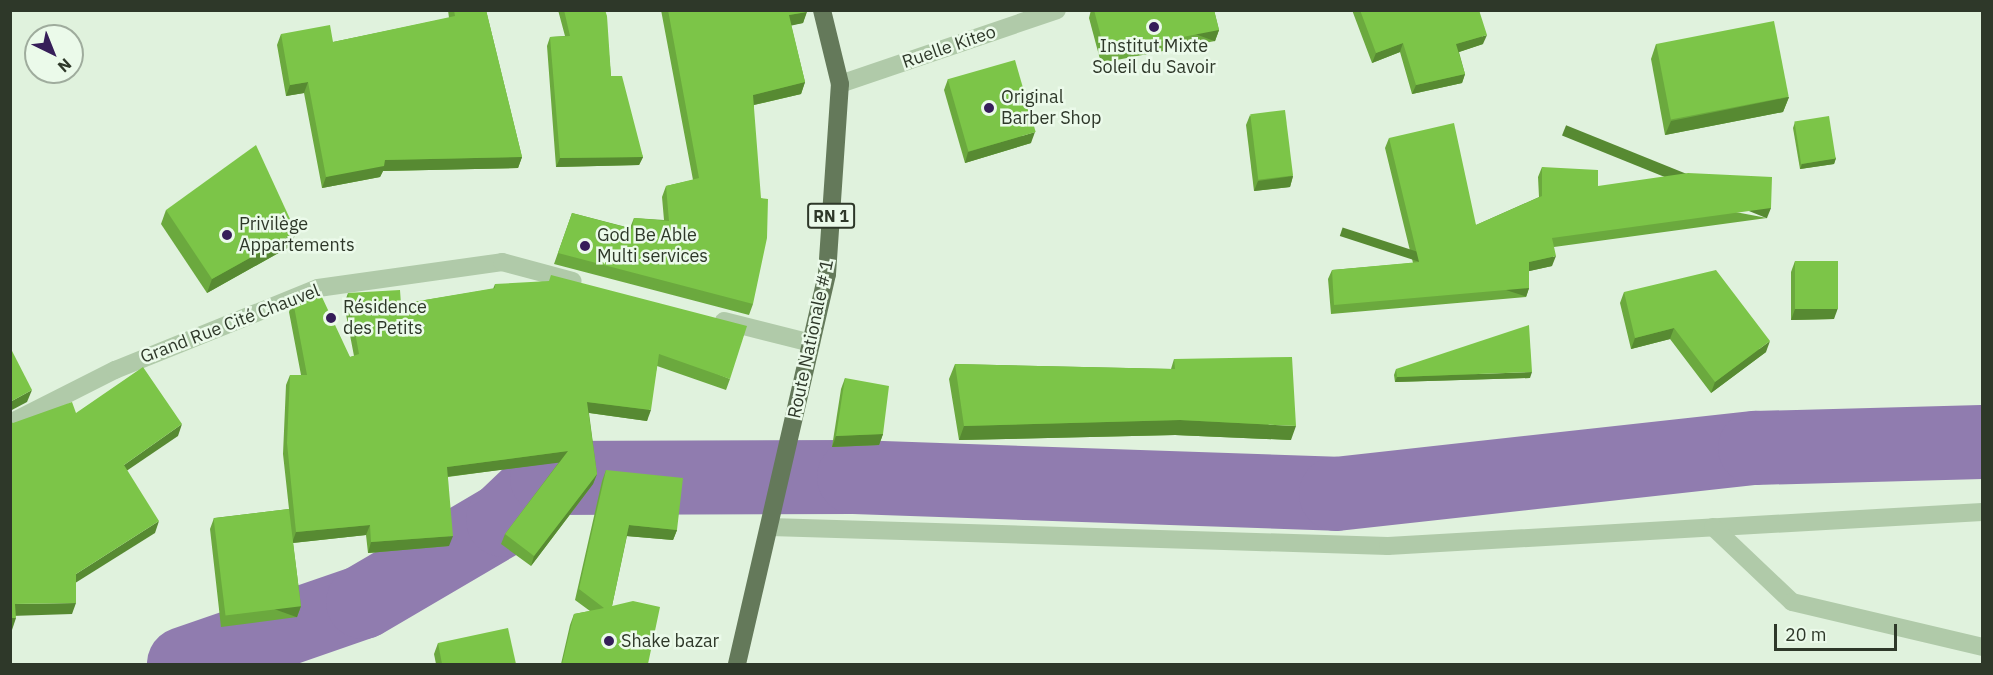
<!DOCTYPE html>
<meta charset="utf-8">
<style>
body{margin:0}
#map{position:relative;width:1993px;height:675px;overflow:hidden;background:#e0f2dd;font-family:"IBM Plex Sans",sans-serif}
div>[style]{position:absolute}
.river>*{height:74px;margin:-37px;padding:0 37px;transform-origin:37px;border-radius:37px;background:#907caf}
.minor>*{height:18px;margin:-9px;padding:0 9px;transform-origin:9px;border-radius:9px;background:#b0caa9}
.major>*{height:18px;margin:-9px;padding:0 9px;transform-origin:9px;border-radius:9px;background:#64795a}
.wall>*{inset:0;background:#6ba93e}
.shaded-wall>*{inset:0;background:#578a32;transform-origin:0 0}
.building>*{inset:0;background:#7cc548;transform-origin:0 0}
.dots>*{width:16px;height:16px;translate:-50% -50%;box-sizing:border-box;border:3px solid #ebfaea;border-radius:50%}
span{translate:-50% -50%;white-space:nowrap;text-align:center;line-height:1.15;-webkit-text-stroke:5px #ebfaea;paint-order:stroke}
.shield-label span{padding:2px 4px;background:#ebfaea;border:2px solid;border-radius:4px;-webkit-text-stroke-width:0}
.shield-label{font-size:16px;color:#2e3829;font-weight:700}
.street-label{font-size:18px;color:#2e3829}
.poi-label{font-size:18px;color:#2e3829}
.left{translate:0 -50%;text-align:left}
.frame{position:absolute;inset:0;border:12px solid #2e3829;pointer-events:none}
.north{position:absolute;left:24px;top:24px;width:60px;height:60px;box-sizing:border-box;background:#ebfaea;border:2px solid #9fac9d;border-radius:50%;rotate:137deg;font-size:16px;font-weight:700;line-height:24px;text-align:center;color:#2e3829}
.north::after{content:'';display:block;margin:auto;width:21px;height:27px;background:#361e59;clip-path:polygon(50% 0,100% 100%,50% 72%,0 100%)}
.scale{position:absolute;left:1774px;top:624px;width:123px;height:27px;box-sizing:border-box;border:3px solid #2e3829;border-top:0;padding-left:8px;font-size:18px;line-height:21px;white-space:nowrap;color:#2e3829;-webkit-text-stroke:4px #ebfaea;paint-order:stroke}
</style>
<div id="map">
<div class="river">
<div style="left:184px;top:664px;width:189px;rotate:-19.1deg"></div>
<div style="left:363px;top:602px;width:162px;rotate:-30.4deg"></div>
<div style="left:503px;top:520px;width:61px;rotate:-43.7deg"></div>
<div style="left:547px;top:478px;width:307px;rotate:-0.2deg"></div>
<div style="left:854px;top:477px;width:482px;rotate:2deg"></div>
<div style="left:1336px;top:494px;width:422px;rotate:-6.3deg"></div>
<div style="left:1755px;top:448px;width:227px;rotate:-1.5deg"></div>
</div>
<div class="minor">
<div style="left:840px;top:84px;width:229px;rotate:-18.8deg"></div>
<div style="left:724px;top:321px;width:90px;rotate:14.2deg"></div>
<div style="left:10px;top:423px;width:118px;rotate:-26.8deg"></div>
<div style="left:115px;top:370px;width:219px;rotate:-22deg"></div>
<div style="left:318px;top:288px;width:186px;rotate:-8deg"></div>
<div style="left:502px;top:262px;width:73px;rotate:15deg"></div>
<div style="left:770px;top:527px;width:618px;rotate:1.76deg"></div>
<div style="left:1388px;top:546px;width:595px;rotate:-3.28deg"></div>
<div style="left:1713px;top:527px;width:109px;rotate:43.5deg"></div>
<div style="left:1792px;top:602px;width:195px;rotate:13.3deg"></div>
</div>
<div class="major">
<div style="left:737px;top:664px;width:400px;rotate:-77deg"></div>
<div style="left:827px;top:274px;width:190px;rotate:-86.1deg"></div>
<div style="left:840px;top:84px;width:76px;rotate:-103.7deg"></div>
</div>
<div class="wall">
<div style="clip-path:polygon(448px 10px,486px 10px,522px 157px,518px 168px,383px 171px,380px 177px,322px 188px,304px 93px,286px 96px,277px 45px,281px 34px,333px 42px,449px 18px)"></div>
<div style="clip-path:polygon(558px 10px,605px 10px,611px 76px,643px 157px,639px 165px,556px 167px,547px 46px,550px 37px,565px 36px)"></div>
<div style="clip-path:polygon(661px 10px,807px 10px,803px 23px,791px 25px,805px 82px,801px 94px,754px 105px,753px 304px,749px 315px,554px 264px,572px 213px,630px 228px,634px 218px,664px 220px,662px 197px,666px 186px,693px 180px)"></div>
<div style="clip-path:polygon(1091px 10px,1214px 10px,1219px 30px,1215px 41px,1101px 63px,1089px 18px)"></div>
<div style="clip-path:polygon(1352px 10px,1479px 10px,1483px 44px,1459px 52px,1465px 74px,1462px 83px,1412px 94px,1400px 52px,1372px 63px)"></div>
<div style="clip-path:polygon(1656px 44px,1789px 97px,1783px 112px,1665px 135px,1651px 59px)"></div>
<div style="clip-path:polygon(948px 79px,1031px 143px,965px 163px,944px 90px)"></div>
<div style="clip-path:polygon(1250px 115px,1293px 176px,1290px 187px,1254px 191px,1246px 125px)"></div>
<div style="clip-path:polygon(1795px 122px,1836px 158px,1834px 164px,1800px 169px,1793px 128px)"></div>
<div style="clip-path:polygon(1389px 138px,1476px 225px,1539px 197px,1538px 177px,1542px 167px,1598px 186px,1767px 218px,1554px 247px,1552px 266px,1529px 271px,1529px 288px,1526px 297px,1331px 314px,1328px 279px,1332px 270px,1413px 263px,1385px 148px)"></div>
<div style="clip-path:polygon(166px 210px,291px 246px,207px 293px,161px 224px)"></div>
<div style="clip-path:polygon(1795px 261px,1834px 319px,1791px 320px,1791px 272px)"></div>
<div style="clip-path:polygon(495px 284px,730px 379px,726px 390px,657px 366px,647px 421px,589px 413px,597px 474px,593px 484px,531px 566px,501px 544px,505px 534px,559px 462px,448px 477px,449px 546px,368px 553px,366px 535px,293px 543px,301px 606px,297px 617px,221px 627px,210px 529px,214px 518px,289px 509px,283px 454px,286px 385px,290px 375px,301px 375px,289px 312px,293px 301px,350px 357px,354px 356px,344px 304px,348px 293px,401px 304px,493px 289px)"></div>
<div style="clip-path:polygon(1624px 292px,1766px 352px,1711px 393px,1670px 339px,1631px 349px,1620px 303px)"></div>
<div style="clip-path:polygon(1174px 359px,1291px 440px,1175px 435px,959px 440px,949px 379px,955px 364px,1171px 369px)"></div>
<div style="clip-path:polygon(1396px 369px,1530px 378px,1395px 382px,1394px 375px)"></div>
<div style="clip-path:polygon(845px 378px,883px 434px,879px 445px,832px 447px,841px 389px)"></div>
<div style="clip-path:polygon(606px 470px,677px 530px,673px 540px,627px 536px,612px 606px,648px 664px,561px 664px,570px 625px,574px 614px,590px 611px,575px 600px,602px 481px)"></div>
<div style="clip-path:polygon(438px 643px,516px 664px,436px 664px,434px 654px)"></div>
</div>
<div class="shaded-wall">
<div style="clip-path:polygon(807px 12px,803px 23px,785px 27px,789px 15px)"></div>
<div style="left:1219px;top:30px;width:12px;height:116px;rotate:110deg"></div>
<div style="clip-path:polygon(1487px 35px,1483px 44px,1453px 54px,1456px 44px)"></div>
<div style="clip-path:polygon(1403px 43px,1400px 52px,1372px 63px,1376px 53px)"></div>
<div style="clip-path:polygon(1465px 74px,1462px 83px,1412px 94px,1416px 85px)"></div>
<div style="clip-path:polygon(308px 82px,304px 93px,286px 96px,290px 85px)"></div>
<div style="clip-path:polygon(805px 82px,801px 94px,749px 106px,753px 95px)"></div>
<div style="clip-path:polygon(1789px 97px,1783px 112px,1665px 135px,1671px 121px)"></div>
<div style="clip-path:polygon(1035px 132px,1031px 143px,965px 163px,968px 152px)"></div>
<div style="clip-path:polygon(522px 157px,518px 168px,383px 171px,380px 177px,322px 188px,326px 177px,385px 160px)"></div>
<div style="clip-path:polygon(643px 157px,639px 165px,556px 167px,560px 158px)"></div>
<div style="clip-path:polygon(1836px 158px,1834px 164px,1800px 169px,1802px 164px)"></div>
<div style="clip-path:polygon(1293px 176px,1290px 187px,1254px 191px,1258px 181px)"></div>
<div style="left:1771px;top:208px;width:11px;height:221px;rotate:112deg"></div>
<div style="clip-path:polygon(296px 232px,291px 246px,207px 293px,212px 279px)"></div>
<div style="clip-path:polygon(1556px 256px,1552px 266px,1525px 272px,1529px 262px)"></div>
<div style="left:1529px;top:288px;width:9px;height:196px;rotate:108deg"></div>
<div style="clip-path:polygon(1838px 308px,1834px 319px,1791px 320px,1795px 309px)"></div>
<div style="clip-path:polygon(1674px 328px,1670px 339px,1631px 349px,1635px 338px)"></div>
<div style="clip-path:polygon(1770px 341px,1766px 352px,1711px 393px,1715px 382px)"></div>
<div style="clip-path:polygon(1532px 372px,1530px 378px,1395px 382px,1397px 377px)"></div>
<div style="clip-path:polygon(32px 390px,27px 402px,10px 411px,10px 402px)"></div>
<div style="clip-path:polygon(587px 402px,651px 410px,647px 421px,583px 412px)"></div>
<div style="clip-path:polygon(1180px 420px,1296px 426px,1291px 440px,1175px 435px,959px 440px,964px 426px)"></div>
<div style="clip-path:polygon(182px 424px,178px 436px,119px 476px,124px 465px)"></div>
<div style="clip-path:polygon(883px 434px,879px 445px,832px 447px,836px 436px)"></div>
<div style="clip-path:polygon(568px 451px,564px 462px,444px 477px,447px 467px)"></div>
<div style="clip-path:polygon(597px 474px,593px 484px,531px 566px,534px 556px)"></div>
<div style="clip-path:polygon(159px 521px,155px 533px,72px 585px,76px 574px)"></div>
<div style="clip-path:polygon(370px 525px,366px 535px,292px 543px,296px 532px)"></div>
<div style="clip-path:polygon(629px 525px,677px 530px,673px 540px,626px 536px)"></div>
<div style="clip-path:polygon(453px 536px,449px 546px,368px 553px,371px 542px)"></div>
<div style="clip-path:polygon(76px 603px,72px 614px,11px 616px,15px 604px)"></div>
<div style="left:301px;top:606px;width:12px;height:77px;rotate:110deg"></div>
<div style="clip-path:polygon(10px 618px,16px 618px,12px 630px,10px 630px)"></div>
</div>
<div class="building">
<div style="clip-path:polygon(454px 10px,486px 10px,522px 157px,385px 160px,384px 166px,326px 177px,308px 82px,290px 85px,281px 34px,330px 25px,333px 42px,455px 16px)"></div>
<div style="clip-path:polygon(564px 10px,605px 10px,607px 16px,611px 76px,622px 76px,643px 157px,560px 158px,550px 37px,570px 36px)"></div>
<div style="clip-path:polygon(668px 10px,807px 10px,807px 12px,789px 15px,805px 82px,753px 95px,761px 198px,768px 199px,767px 238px,753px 304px,558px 253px,572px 213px,632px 229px,634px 218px,669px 221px,666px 186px,699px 178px)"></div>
<div style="clip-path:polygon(1094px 10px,1214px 10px,1219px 30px,1105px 52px)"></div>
<div style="clip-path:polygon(1360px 10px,1479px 10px,1487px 35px,1456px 44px,1465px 74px,1416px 85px,1403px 43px,1376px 53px)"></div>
<div style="left:1774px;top:21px;width:77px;height:120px;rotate:79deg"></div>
<div style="left:1015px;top:60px;width:75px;height:70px;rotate:74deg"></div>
<div style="left:1285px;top:110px;width:66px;height:35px;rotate:83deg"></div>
<div style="left:1829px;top:116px;width:43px;height:35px;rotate:81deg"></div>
<div style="clip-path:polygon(1454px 123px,1476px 225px,1542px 196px,1542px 167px,1598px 170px,1598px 186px,1688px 173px,1772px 177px,1771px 208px,1552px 238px,1556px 256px,1529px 262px,1529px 288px,1334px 305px,1332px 270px,1419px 262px,1389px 138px)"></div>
<div style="clip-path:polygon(256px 145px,296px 232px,212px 279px,166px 210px)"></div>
<div style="left:1795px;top:261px;width:43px;height:48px"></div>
<div style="clip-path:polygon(1716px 270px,1770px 341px,1715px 382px,1674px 328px,1635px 338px,1624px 292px)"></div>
<div style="clip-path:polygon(551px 275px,747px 326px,730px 379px,659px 354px,651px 410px,587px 402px,597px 474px,534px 556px,505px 534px,568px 451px,447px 467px,453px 536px,371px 542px,370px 525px,296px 532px,287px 443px,290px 375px,307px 375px,293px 301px,321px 295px,350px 357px,359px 354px,348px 293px,400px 290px,401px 304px,495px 288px,495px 284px,549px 281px)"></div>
<div style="clip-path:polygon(1529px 325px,1532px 372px,1397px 377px,1396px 369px)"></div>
<div style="clip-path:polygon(10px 347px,32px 390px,10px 402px)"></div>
<div style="clip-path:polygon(1292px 357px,1296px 426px,1180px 420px,964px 426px,955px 364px,1175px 369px,1174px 359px)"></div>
<div style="clip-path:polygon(143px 367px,182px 424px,124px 465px,159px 521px,76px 574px,76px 603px,15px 604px,16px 618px,10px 618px,10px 421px,13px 423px,72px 402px,76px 413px)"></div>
<div style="clip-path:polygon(845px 378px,889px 386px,883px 434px,836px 436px)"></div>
<div style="clip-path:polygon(606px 470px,683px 478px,677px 530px,629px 525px,612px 606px,633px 601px,660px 607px,648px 664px,562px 664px,574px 614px,604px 608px,579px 589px)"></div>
<div style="left:289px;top:509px;width:98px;height:76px;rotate:83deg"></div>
<div style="clip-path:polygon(508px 628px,516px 664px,442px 664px,438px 643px)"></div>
</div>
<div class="dots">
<div style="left:1154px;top:27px;background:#361e59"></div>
<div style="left:989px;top:108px;background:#361e59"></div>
<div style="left:227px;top:235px;background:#361e59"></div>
<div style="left:585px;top:246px;background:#361e59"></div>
<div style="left:331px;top:318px;background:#361e59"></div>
<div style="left:609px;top:641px;background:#361e59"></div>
</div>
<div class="shield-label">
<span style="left:831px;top:216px">RN 1</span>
</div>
<div class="street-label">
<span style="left:949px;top:47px;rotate:-19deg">Ruelle Kiteo</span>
<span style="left:230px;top:324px;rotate:-21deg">Grand Rue Cité Chauvel</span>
<span style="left:811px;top:339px;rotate:-78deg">Route Nationale # 1</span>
</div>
<div class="poi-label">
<span style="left:1154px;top:57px">Institut Mixte<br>Soleil du Savoir</span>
<span class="left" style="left:1001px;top:108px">Original<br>Barber Shop</span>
<span class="left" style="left:239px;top:235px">Privilège<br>Appartements</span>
<span class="left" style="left:597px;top:246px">God Be Able<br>Multi services</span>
<span class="left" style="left:343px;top:318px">Résidence<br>des Petits</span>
<span class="left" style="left:621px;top:641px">Shake bazar</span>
</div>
<div class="frame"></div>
<div class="north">N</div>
<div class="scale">20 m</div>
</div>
